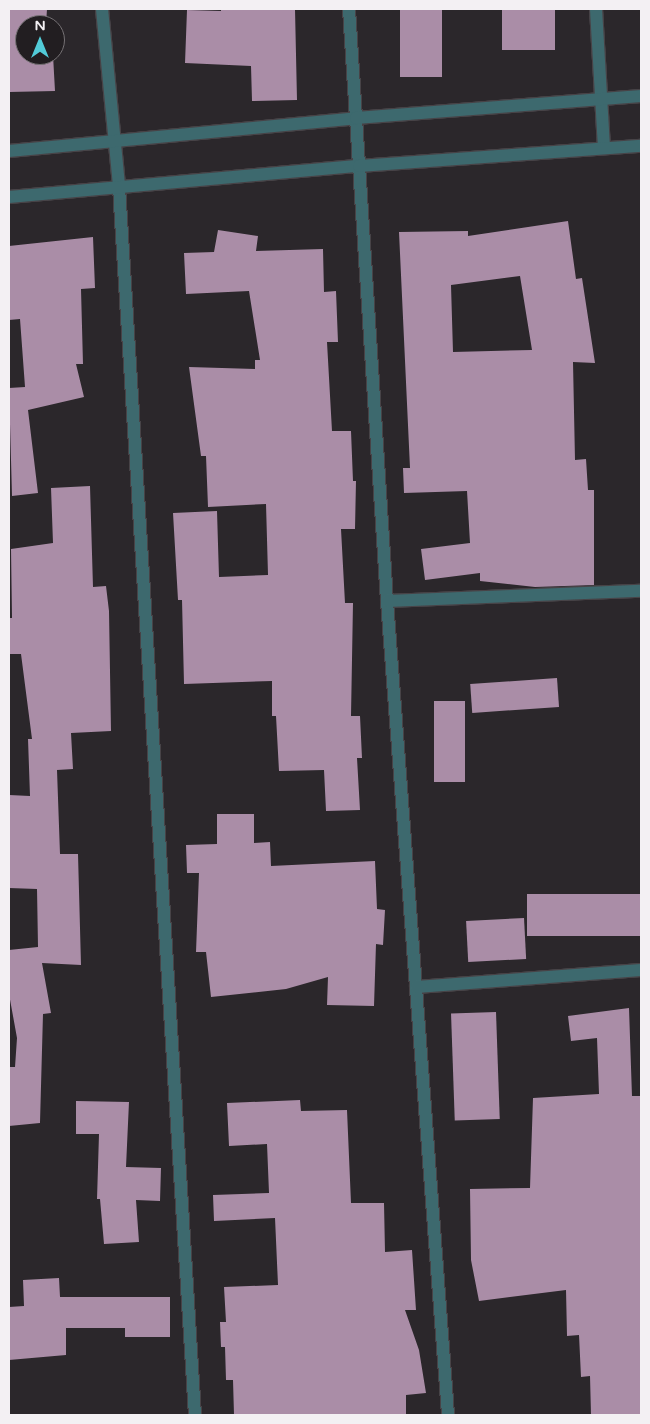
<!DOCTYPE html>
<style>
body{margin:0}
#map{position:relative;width:650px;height:1424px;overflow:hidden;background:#2b272b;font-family:"Varela Round",sans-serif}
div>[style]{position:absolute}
.building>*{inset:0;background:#aa8da7;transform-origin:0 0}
.roads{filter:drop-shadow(1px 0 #474347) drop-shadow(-1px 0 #474347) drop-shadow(0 1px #474347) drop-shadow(0 -1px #474347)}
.street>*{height:12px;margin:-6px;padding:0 6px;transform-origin:6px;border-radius:6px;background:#3d696e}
span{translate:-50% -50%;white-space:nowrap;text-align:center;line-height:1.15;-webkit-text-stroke:5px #221e21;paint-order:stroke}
.frame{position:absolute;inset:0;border:10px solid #f3f0f3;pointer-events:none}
.north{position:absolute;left:15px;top:15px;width:50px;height:50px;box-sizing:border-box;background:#221e21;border:1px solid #767275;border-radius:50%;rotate:0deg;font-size:14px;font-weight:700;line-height:20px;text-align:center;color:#f3f0f3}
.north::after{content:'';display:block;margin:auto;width:18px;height:22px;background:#52cbd8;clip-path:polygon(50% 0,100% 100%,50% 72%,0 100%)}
</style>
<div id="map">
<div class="building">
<div style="clip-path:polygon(10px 9px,47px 9px,46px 25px,25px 25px,25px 55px,53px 55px,55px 91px,9px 92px)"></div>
<div style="clip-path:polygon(221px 9px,295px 9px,297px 100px,252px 101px,251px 66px,185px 63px,187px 10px,221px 11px)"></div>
<div style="left:400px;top:9px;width:42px;height:68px"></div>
<div style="left:502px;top:9px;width:53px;height:41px"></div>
<div style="clip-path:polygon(evenodd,568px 221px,576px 279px,582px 278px,595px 363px,573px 362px,575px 460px,586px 459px,588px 490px,594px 490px,594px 585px,535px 587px,480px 581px,480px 573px,425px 580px,421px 549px,470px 543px,467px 491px,404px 493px,403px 468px,410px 468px,399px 232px,468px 231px,468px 236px,568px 221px,520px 276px,532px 350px,453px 352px,451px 285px,520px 276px)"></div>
<div style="clip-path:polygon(218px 230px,258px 236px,256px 251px,323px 249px,324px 292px,336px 291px,338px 342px,327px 342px,332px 431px,351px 431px,353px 481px,356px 481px,355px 529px,341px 529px,345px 603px,353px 603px,351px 716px,360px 716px,362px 758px,357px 758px,360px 810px,326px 811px,324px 770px,279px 771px,276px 716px,272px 716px,272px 681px,184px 684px,182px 600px,178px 600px,173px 513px,217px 511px,219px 577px,268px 575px,266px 504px,208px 507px,206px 456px,201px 456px,189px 367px,255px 369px,255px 360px,260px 360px,249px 291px,186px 294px,184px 253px,214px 252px)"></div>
<div style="clip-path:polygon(93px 237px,95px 288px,81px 289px,83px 364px,76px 364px,84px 397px,28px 410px,38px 493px,12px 496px,9px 388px,25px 387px,20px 319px,9px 320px,9px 246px)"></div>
<div style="clip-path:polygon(90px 486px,93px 587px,106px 586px,109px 611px,111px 731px,71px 733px,73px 769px,57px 770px,60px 854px,78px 854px,81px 965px,42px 963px,51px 1013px,43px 1014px,40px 1123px,9px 1126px,9px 1067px,15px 1067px,17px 1038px,9px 994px,9px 950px,38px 947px,37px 889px,9px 888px,9px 795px,30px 796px,28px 739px,32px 739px,21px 654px,9px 654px,9px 618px,12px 618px,11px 549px,53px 543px,51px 488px)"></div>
<div style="left:557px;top:678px;width:29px;height:87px;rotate:86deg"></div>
<div style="left:434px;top:701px;width:31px;height:81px"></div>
<div style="clip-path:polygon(217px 814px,254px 814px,254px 843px,270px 842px,271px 866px,375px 861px,377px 909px,385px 910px,383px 945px,376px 944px,374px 1006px,327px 1005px,328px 977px,286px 989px,211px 997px,206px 952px,196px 952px,199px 873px,187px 873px,186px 845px,217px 844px)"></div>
<div style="left:641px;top:894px;width:42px;height:114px;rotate:90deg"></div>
<div style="left:524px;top:918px;width:41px;height:58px;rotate:87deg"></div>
<div style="clip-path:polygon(629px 1008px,632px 1096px,641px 1096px,641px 1415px,591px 1415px,590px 1376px,581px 1377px,579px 1335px,567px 1336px,566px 1290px,479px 1301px,471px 1260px,470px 1189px,530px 1188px,533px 1098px,599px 1094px,597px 1038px,571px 1041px,568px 1016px)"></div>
<div style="left:496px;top:1012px;width:107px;height:45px;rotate:88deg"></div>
<div style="clip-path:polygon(300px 1100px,301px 1111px,347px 1110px,351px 1203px,384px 1203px,385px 1252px,412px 1250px,416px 1310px,405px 1310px,419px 1350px,426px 1393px,406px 1395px,406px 1415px,234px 1415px,233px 1380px,226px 1380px,225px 1347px,221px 1347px,220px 1322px,226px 1322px,224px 1287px,278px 1285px,275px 1218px,214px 1221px,213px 1195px,269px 1193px,267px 1144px,229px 1146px,227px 1103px)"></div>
<div style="clip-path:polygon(76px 1101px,129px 1102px,126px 1167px,161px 1168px,160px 1201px,136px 1200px,139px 1242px,104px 1244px,100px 1199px,97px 1199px,99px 1134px,76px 1134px)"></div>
<div style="clip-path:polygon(59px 1278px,60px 1297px,170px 1297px,170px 1337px,125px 1337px,125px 1328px,66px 1328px,66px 1355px,9px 1360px,9px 1307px,24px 1306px,23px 1280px)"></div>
</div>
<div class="roads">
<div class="street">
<div style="left:102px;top:9px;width:179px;rotate:84.5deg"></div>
<div style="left:119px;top:187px;width:1230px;rotate:86.46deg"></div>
<div style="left:349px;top:9px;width:593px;rotate:86.33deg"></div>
<div style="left:387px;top:601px;width:816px;rotate:85.71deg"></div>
<div style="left:596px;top:9px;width:139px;rotate:86.7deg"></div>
<div style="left:9px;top:151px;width:349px;rotate:-5.4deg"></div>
<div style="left:356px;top:118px;width:286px;rotate:-4.4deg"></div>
<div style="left:9px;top:197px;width:351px;rotate:-5.1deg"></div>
<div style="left:359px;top:166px;width:283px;rotate:-4.1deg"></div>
<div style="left:387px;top:601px;width:254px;rotate:-2.3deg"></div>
<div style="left:416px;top:987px;width:226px;rotate:-4.3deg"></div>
</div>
</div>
<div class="frame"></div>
<div class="north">N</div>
</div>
